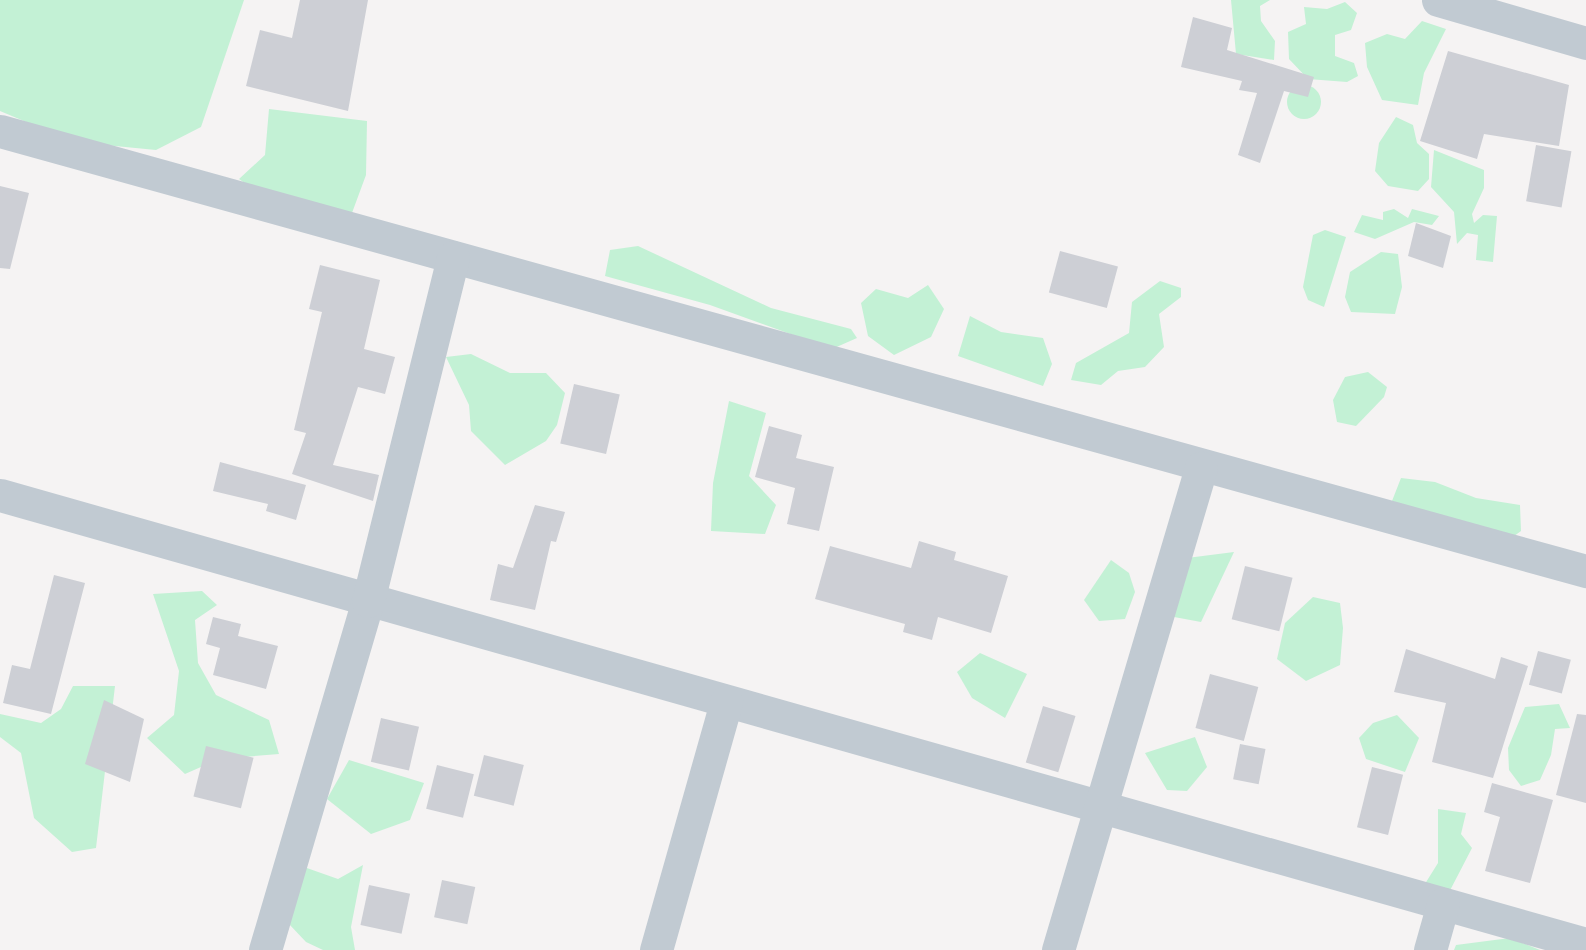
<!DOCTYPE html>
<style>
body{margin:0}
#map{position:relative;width:1586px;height:950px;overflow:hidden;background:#f5f3f3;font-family:Roboto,sans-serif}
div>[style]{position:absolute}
.green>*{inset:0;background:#c3f1d5}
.round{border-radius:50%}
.building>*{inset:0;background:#cdcfd5;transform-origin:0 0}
.street>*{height:33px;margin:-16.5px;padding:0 16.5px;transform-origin:16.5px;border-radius:16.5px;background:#c1cad2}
span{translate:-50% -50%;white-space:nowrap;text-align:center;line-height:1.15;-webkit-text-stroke:7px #fff;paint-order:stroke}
</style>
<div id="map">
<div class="green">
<div style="clip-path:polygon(0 0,244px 0,201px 127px,156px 150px,74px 142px,0 111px)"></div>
<div style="clip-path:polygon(1231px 0,1270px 0,1260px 6px,1261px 21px,1275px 41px,1274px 60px,1236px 54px)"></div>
<div style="clip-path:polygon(1345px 2px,1357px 13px,1351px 30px,1335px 35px,1335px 56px,1354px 63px,1358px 76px,1347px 82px,1308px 79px,1289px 59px,1288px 32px,1306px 24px,1304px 7px,1327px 9px)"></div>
<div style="clip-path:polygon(1422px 21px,1446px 29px,1424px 73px,1418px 105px,1382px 100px,1367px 67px,1365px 43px,1387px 34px,1405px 39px)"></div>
<div class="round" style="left:1287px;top:85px;width:34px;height:34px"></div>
<div style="clip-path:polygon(269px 109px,367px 121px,366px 175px,349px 221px,286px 212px,239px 179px,265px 155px)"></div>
<div style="clip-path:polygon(1396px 117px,1413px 125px,1417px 143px,1429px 154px,1429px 179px,1418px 191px,1388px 186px,1375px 171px,1379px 143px)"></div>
<div style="clip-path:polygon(1434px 150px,1484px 170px,1484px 188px,1472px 214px,1474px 223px,1483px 215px,1497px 216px,1493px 262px,1476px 260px,1478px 235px,1467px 233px,1457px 244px,1454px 212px,1431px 187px)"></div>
<div style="clip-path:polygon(1394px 209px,1408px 218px,1412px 209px,1439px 216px,1432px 225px,1414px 222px,1375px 239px,1354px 232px,1362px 215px,1383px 220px,1383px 212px)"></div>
<div style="clip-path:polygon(1325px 230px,1346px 237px,1324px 307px,1308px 300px,1303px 287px,1313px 235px)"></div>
<div style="clip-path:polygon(638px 246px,771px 308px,851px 329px,857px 338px,832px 349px,710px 305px,605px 276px,610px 250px)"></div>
<div style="clip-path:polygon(1381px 252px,1398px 254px,1402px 287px,1395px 314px,1351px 312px,1345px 297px,1350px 272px)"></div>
<div style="clip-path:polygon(1160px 281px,1181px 288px,1181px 297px,1159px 314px,1164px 347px,1145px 367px,1118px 371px,1101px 385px,1071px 380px,1076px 363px,1129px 333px,1132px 302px)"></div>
<div style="clip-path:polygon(928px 285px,944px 309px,931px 337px,894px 355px,868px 336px,861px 303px,876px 289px,908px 298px)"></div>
<div style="clip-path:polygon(970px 316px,1001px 332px,1043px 338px,1052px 364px,1043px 386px,958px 356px)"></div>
<div style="clip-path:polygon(471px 354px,510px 373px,546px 373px,565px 393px,557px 425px,546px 441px,505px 465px,471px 431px,469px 405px,446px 357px)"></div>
<div style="clip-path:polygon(1368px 372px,1387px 387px,1384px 397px,1356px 426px,1337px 422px,1333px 400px,1345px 377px)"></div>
<div style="clip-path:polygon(729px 401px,766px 413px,749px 476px,776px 505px,765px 534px,711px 531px,713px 483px)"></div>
<div style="clip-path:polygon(1401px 478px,1435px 482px,1476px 498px,1520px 505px,1521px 531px,1506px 542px,1392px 501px)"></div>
<div style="clip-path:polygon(1234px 552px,1201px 622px,1158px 614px,1187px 558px)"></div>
<div style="clip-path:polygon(1111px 560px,1129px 573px,1135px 592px,1125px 619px,1099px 621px,1084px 600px)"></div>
<div style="clip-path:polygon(202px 591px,217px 605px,195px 620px,198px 663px,216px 695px,269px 720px,279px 754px,219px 759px,185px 774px,147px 738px,174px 715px,179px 671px,153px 594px)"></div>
<div style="clip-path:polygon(1313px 597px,1340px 603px,1343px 628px,1340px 665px,1306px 681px,1277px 659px,1285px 623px)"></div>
<div style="clip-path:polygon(980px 653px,1027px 674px,1005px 718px,972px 698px,957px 672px)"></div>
<div style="clip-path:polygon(73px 686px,115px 686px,96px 848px,72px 852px,34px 818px,21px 753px,0 737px,0 714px,41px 723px,61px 709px)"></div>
<div style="clip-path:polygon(1559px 704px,1570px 728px,1555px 729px,1551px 755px,1540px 780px,1521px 786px,1509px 770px,1508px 748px,1525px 707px)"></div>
<div style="clip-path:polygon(1397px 715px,1419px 738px,1405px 772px,1366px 759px,1359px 738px,1373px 723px)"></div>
<div style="clip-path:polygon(1195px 737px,1207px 767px,1187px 791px,1167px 790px,1145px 753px)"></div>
<div style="clip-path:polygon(349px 760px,424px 783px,410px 820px,371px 834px,327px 799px)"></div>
<div style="clip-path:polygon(1438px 809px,1466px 813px,1461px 834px,1472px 848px,1444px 902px,1423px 887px,1438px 863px)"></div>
<div style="clip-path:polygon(363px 865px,351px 927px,355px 950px,323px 950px,306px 942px,289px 924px,304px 867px,338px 879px)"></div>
<div style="clip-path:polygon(1510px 938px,1540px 950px,1454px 950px,1456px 945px)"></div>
</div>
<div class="building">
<div style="clip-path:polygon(300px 0,368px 0,348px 111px,246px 86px,260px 30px,292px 38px)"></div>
<div style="clip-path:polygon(1193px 17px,1232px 28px,1227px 50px,1314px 77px,1308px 97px,1284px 91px,1260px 163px,1238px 155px,1257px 93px,1239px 90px,1242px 81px,1181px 67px)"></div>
<div style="clip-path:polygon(1448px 51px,1569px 85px,1559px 146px,1484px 134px,1477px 159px,1420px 141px)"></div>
<div style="left:1536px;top:145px;width:36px;height:57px;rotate:10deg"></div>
<div style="clip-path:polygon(0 186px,29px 193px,10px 269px,0 268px)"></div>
<div style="clip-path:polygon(1416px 223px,1451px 236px,1443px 268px,1408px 256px)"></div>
<div style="left:1060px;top:251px;width:60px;height:43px;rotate:15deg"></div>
<div style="clip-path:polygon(320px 265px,380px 280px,364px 349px,395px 357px,385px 394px,358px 387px,333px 465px,379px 475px,373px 501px,292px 474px,306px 433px,294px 430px,322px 312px,309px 309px)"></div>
<div style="left:574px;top:384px;width:47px;height:61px;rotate:13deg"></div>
<div style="clip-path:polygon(769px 426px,802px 435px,796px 458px,834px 467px,819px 531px,787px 524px,795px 488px,755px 477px)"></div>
<div style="clip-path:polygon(220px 462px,306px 485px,296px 520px,266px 511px,268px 504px,213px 491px)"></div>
<div style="clip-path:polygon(535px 505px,565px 512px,556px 542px,551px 541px,535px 610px,490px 600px,498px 564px,513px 568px)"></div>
<div style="clip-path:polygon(919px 541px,956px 552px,954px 560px,1008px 576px,991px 633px,938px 617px,932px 640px,903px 632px,905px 624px,815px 599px,830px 546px,911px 568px)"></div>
<div style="left:1245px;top:566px;width:49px;height:55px;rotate:14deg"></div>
<div style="clip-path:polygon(54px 575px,85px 583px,51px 714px,3px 703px,12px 665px,30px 669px)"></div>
<div style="clip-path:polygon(213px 617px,241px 624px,238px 636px,278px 646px,266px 689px,213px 675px,220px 648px,206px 644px)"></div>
<div style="clip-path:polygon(1406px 649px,1495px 679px,1501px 657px,1528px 666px,1493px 778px,1432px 762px,1446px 703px,1394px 692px)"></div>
<div style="left:1538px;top:651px;width:34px;height:35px;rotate:15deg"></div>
<div style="left:1210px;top:674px;width:50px;height:56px;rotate:15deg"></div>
<div style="clip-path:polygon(104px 700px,144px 719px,130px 782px,85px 764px)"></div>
<div style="left:1043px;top:706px;width:34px;height:59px;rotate:17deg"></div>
<div style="clip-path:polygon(1577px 714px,1586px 715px,1586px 803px,1556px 795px)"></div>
<div style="left:381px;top:718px;width:39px;height:45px;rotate:13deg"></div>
<div style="left:1240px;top:744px;width:26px;height:36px;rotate:11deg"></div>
<div style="left:206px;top:746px;width:49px;height:52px;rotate:14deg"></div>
<div style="left:484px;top:755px;width:41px;height:42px;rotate:14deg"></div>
<div style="left:437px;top:765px;width:38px;height:45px;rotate:14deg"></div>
<div style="left:1372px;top:767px;width:32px;height:62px;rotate:14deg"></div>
<div style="clip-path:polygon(1492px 783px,1553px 800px,1530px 883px,1485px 871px,1500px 817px,1484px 812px)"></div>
<div style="left:442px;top:880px;width:34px;height:38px;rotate:12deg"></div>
<div style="left:369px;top:885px;width:42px;height:41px;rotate:12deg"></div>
</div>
<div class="street">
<div style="left:1438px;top:0;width:154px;rotate:16.2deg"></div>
<div style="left:0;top:131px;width:1646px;rotate:15.51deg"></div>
<div style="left:0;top:495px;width:1648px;rotate:15.81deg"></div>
<div style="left:265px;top:950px;width:364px;rotate:-73.6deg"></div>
<div style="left:368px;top:601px;width:354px;rotate:-76.1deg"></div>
<div style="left:656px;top:950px;width:258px;rotate:-74.2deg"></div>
<div style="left:1058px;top:950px;width:503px;rotate:-73.48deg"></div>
<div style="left:1430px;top:950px;width:48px;rotate:-74.2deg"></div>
</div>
</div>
